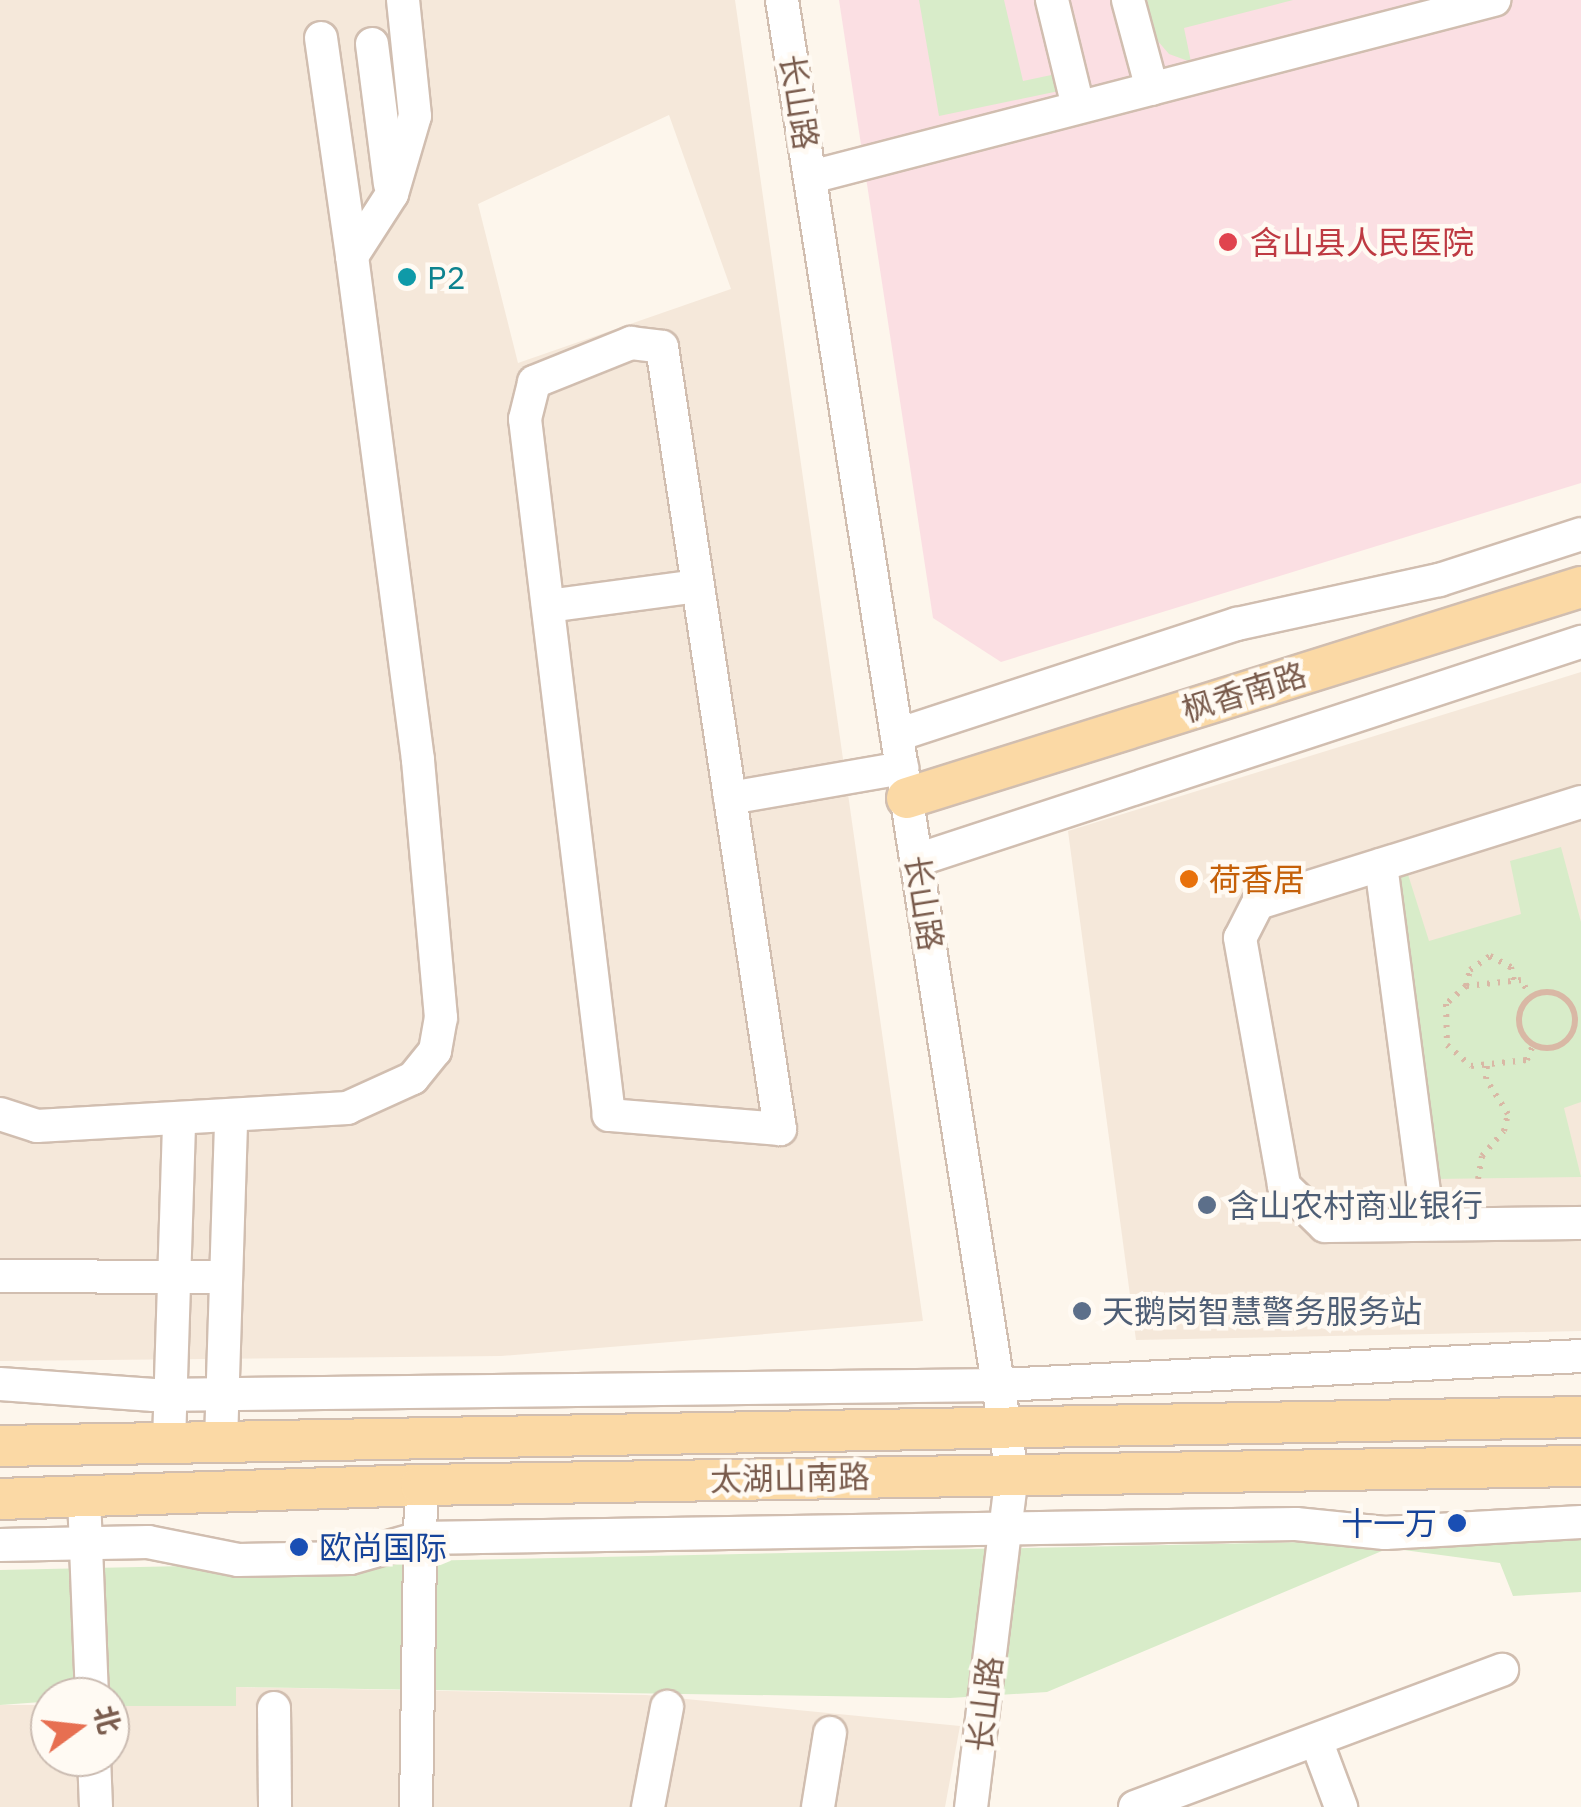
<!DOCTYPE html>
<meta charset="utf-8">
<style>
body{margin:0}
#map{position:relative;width:1581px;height:1807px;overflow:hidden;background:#fdf6ec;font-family:"IBM Plex Sans","Noto Sans SC",sans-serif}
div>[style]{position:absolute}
.residential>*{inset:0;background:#f5e8da}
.medical>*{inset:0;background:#fbdfe3}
.green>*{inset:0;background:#d8ecc9}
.path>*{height:6px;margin-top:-3px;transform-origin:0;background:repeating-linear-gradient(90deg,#d9b8a5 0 2.5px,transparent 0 10.5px)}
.path>.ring{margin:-3px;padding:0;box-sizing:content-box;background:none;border:6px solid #d9b8a5;border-radius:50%}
.roads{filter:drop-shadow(2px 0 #d1beb0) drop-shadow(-2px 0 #d1beb0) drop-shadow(0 2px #d1beb0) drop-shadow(0 -2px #d1beb0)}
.minor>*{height:32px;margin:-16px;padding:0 16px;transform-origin:16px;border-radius:16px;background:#fff}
.major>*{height:40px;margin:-20px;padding:0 20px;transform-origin:20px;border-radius:20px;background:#fbd9a5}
.dots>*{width:28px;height:28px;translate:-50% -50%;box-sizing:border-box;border:5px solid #fffaf3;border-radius:50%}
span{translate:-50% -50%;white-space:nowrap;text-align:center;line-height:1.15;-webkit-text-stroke:9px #fffaf3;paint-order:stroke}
.street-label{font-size:32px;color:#7a5c4d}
.health-label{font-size:32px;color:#be3a42}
.left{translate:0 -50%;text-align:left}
.culture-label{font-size:32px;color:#0d838f}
.food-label{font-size:32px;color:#c56008}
.service-label{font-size:32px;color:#4e5e75}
.transit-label{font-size:32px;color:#164399}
.right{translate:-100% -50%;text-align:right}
.north{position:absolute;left:30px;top:1677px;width:100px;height:100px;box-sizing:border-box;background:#fffaf3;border:2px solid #cabbb1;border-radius:50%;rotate:75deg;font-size:28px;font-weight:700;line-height:40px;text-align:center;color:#7a5c4d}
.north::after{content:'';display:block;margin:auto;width:35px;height:45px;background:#e76f51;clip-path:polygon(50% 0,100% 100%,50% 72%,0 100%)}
</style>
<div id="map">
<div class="residential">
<div style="clip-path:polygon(evenodd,0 0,735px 0,923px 1321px,501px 1356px,0 1361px,0 0,669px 115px,731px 289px,518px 363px,478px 204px,669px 115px)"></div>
<div style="clip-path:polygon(1581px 672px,1581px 1331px,1136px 1340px,1068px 831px)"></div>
<div style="clip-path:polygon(235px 1687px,646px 1695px,960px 1726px,945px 1807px,0 1807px,0 1705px,50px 1705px,50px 1757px,110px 1757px,110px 1706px,235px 1706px)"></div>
</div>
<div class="medical">
<div style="clip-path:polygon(839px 0,1581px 0,1581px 483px,1001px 662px,933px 618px)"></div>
</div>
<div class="green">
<div style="clip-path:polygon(919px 0,1004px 0,1023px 81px,1056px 74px,1059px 91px,939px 116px)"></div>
<div style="clip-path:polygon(1147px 0,1293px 0,1184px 28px,1191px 62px,1169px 54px,1156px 39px)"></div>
<div style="clip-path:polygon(1561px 847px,1581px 922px,1581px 1102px,1564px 1108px,1581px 1177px,1433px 1179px,1389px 875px,1405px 865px,1429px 941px,1521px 914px,1510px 861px)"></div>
<div style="clip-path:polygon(1581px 1536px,1581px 1592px,1513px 1596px,1500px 1563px,1389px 1548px,1047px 1692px,950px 1698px,236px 1687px,236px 1706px,110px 1706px,110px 1697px,0 1705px,0 1570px)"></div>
</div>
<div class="path">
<div style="left:1466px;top:986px;width:16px;rotate:-76deg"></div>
<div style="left:1470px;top:970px;width:24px;rotate:-35deg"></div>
<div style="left:1490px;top:956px;width:24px;rotate:28deg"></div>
<div style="left:1511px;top:967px;width:14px;rotate:78deg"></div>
<div class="ring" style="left:1519px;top:992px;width:50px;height:50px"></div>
<div style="left:1531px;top:997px;width:20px;rotate:-120deg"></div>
<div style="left:1521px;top:980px;width:55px;rotate:173.8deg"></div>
<div style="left:1466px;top:986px;width:27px;rotate:138deg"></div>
<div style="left:1446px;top:1004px;width:41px;rotate:88.6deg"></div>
<div style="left:1447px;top:1045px;width:32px;rotate:41deg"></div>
<div style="left:1471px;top:1066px;width:56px;rotate:-6.1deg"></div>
<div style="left:1527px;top:1060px;width:16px;rotate:-68deg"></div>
<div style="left:1478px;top:1179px;width:23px;rotate:-80deg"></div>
<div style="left:1482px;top:1156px;width:33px;rotate:-49deg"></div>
<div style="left:1504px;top:1131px;width:17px;rotate:-77deg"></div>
<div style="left:1508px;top:1114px;width:41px;rotate:-122.2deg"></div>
<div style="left:1486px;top:1079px;width:15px;rotate:-86deg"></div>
</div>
<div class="roads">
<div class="minor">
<div style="left:782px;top:0;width:1492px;rotate:81.13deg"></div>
<div style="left:1012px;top:1474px;width:336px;rotate:97deg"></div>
<div style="left:1052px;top:0;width:110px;rotate:76.3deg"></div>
<div style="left:1128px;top:0;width:92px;rotate:74.9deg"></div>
<div style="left:321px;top:38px;width:220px;rotate:81.9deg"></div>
<div style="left:372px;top:44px;width:141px;rotate:82.7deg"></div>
<div style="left:811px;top:177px;width:706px;rotate:-14.53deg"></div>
<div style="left:631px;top:343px;width:31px;rotate:7deg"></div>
<div style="left:662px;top:347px;width:791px;rotate:81.42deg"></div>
<div style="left:780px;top:1129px;width:172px;rotate:-175.3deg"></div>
<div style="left:609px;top:1115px;width:701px;rotate:-96.88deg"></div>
<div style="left:525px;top:419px;width:38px;rotate:-76deg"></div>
<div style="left:534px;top:382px;width:105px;rotate:-21.9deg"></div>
<div style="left:548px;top:606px;width:151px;rotate:-7.6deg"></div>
<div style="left:897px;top:735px;width:358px;rotate:-18.1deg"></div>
<div style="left:1237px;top:624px;width:207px;rotate:-12.3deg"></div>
<div style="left:1439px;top:580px;width:149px;rotate:-17.9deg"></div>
<div style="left:730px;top:798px;width:175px;rotate:-9.9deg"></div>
<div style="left:1581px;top:802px;width:338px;rotate:162.6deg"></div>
<div style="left:1258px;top:903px;width:39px;rotate:117deg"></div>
<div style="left:1240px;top:938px;width:252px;rotate:79.9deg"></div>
<div style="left:1284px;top:1186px;width:57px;rotate:44.3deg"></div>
<div style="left:1325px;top:1226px;width:256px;rotate:-0.7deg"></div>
<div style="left:917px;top:860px;width:699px;rotate:-18.18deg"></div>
<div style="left:1381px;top:865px;width:362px;rotate:82.5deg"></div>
<div style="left:0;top:1114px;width:39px;rotate:18deg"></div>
<div style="left:37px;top:1126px;width:311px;rotate:-3.3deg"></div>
<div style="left:347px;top:1108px;width:72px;rotate:-24.4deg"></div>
<div style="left:413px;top:1078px;width:35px;rotate:-51deg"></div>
<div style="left:435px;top:1051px;width:34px;rotate:-80deg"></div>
<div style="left:441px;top:1018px;width:259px;rotate:-95.1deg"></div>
<div style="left:418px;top:760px;width:508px;rotate:-97.46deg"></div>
<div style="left:352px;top:256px;width:74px;rotate:-57.2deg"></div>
<div style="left:392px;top:194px;width:81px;rotate:-73.6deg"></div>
<div style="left:415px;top:116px;width:117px;rotate:-95.9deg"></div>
<div style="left:0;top:1276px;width:224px;rotate:0.3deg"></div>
<div style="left:0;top:1384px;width:154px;rotate:4.1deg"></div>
<div style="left:154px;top:1395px;width:847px;rotate:-0.68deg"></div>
<div style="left:1001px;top:1385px;width:581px;rotate:-2.86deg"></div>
<div style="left:221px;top:1442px;width:327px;rotate:-88.2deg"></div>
<div style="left:169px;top:1443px;width:325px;rotate:-88.2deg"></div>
<div style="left:84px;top:1497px;width:200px;rotate:87.7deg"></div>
<div style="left:0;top:1545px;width:148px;rotate:-1.2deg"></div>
<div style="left:148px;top:1542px;width:92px;rotate:11.3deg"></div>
<div style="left:238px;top:1560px;width:112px;rotate:-1deg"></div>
<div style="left:350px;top:1558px;width:73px;rotate:-15.9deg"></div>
<div style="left:420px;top:1538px;width:876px;rotate:-0.92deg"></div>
<div style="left:1296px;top:1524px;width:89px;rotate:5.8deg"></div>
<div style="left:1385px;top:1533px;width:196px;rotate:-3.2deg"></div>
<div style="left:274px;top:1708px;width:99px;rotate:89.4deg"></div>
<div style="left:1316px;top:1740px;width:72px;rotate:69.5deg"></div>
<div style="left:94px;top:1757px;width:50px;rotate:87.7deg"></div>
<div style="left:416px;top:1807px;width:322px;rotate:-89.1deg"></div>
<div style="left:648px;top:1807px;width:102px;rotate:-79.2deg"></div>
<div style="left:818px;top:1807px;width:75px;rotate:-80.8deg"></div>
<div style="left:1135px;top:1807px;width:392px;rotate:-20.5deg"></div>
</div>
<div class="major">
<div style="left:907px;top:798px;width:706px;rotate:-17.38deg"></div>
<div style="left:0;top:1446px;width:1581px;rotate:-1.05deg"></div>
<div style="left:0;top:1499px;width:421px;rotate:-1.9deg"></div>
<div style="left:421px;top:1485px;width:1160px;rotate:-0.94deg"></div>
</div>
</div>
<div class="dots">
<div style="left:1228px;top:242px;background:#e0444e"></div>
<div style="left:407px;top:277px;background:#0f9aa8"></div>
<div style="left:1189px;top:879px;background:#e8710a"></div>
<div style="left:1207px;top:1205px;background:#5c6f8a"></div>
<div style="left:1082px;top:1311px;background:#5c6f8a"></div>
<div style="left:1457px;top:1523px;background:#1a4fb4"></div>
<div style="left:299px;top:1547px;background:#1a4fb4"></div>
</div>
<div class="street-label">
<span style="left:799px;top:102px;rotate:81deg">长山路</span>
<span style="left:1244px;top:692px;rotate:-17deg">枫香南路</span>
<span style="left:924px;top:903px;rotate:81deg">长山路</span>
<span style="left:790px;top:1478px;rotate:-1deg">太湖山南路</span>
<span style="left:985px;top:1704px;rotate:-83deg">长山路</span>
</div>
<div class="health-label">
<span class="left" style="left:1250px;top:242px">含山县人民医院</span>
</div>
<div class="culture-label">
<span class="left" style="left:427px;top:277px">P2</span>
</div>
<div class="food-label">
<span class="left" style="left:1209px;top:879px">荷香居</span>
</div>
<div class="service-label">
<span class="left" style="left:1227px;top:1205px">含山农村商业银行</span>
<span class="left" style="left:1102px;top:1311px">天鹅岗智慧警务服务站</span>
</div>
<div class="transit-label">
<span class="right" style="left:1437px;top:1523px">十一万</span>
<span class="left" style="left:319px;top:1547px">欧尚国际</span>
</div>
<div class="north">北</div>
</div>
